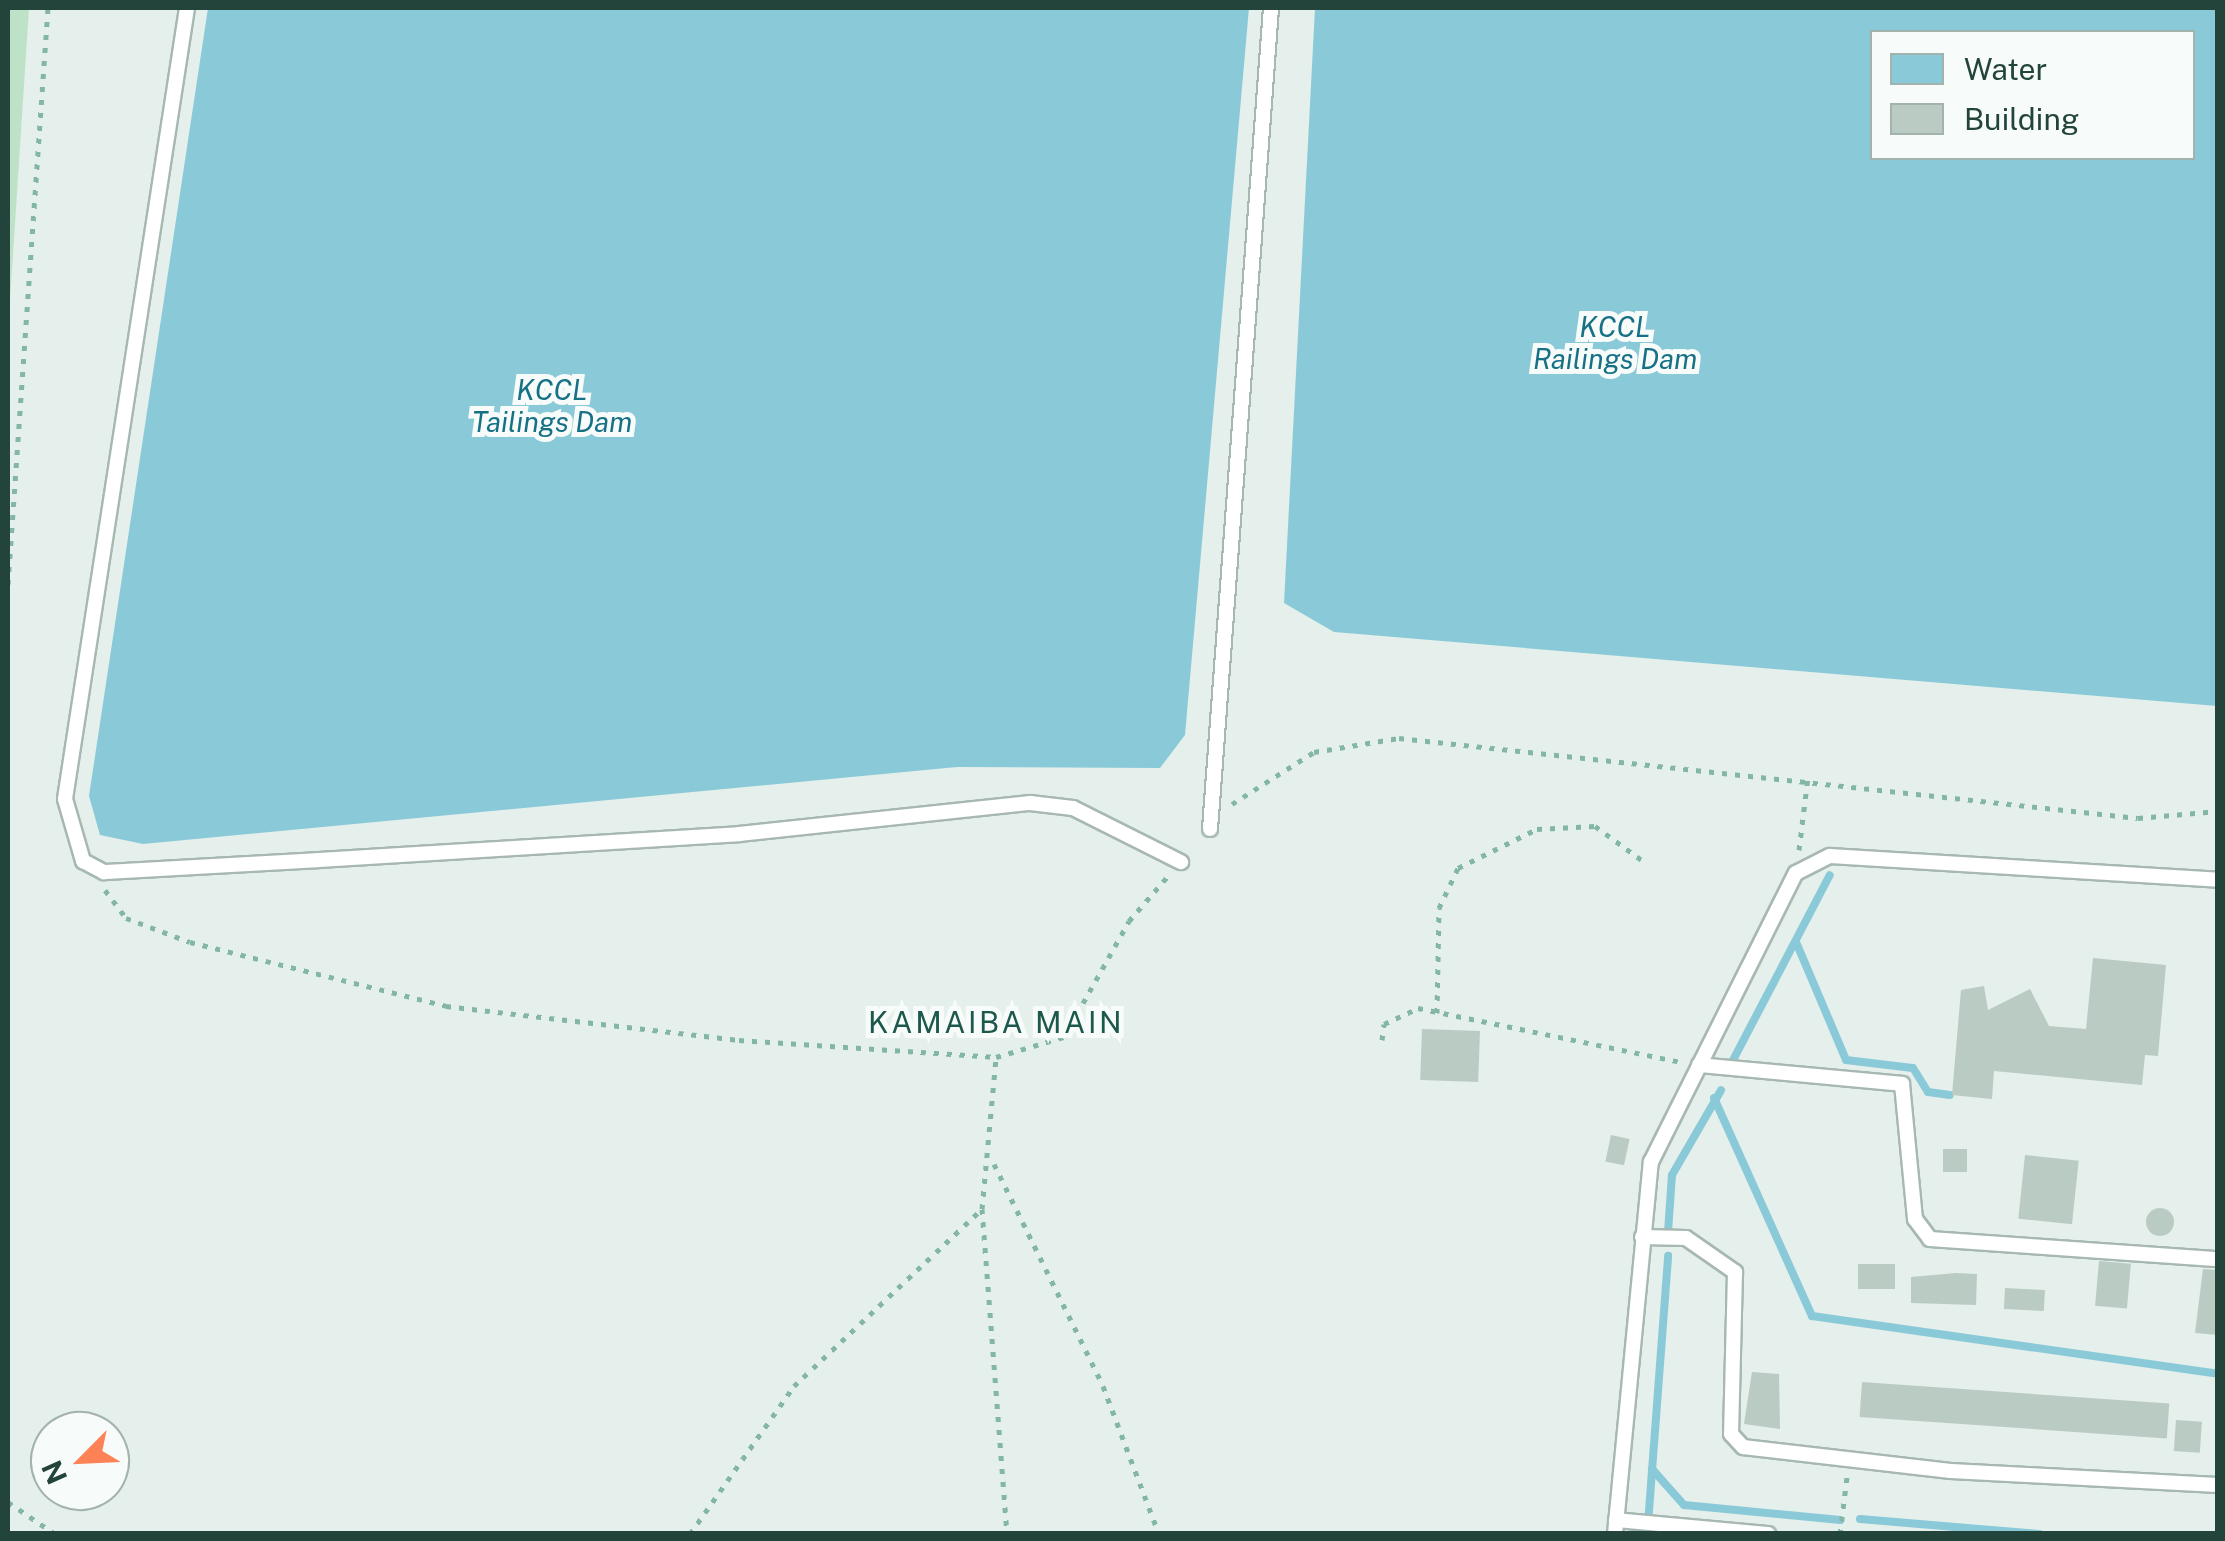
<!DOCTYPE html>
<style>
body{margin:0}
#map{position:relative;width:2225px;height:1541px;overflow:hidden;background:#e5efeb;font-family:"Public Sans",sans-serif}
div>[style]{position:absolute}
.green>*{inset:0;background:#bde2c8}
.water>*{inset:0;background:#8acad8}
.stream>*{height:8px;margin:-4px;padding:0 4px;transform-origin:4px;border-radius:4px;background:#8acad8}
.building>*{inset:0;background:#bacbc4;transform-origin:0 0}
.round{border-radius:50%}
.path>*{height:5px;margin-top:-2.5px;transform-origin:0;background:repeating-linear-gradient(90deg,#83b6a7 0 5px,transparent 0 13px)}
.roads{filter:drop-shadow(2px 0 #a7b8b3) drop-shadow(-2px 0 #a7b8b3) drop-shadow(0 2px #a7b8b3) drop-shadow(0 -2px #a7b8b3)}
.service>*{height:14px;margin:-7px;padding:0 7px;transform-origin:7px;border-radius:7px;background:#fff}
span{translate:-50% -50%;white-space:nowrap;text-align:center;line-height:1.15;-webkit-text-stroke:10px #f7fbf9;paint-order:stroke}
.water-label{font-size:28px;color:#167086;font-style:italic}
.quarter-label{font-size:30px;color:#1c584b;letter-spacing:2.5px}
.frame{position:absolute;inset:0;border:10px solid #22443b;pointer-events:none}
.legend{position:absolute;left:1870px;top:30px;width:325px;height:130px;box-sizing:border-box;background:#f7fbf9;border:2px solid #a2b2ad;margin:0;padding:12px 18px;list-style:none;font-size:30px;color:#22443b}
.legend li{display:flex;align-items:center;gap:20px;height:50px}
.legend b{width:50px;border:2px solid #a2b2ad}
.north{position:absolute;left:30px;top:1411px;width:100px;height:100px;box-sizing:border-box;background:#f7fbf9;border:2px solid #a2b2ad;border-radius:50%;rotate:246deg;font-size:28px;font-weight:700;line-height:40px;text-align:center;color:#22443b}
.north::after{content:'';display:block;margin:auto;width:35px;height:45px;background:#fd8356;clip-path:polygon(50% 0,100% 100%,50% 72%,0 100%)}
</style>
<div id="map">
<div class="green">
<div style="clip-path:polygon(8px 8px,29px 8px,8px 331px)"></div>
</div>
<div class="water">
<div style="clip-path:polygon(208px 8px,1249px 8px,1185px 735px,1160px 768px,957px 767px,143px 844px,100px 835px,89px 796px)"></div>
<div style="clip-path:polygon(evenodd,1315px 8px,2217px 8px,2217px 706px,1334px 632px,1284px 603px,1315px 8px,1872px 32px,2192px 32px,2192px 158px,1872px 158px,1872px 32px)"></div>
</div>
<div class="stream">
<div style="left:1796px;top:942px;width:128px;rotate:67deg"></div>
<div style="left:1846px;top:1060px;width:67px;rotate:6.8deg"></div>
<div style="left:1913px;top:1068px;width:28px;rotate:58deg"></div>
<div style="left:1928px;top:1092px;width:22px;rotate:8deg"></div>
<div style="left:1731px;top:1064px;width:213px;rotate:-62.4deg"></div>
<div style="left:1714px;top:1098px;width:239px;rotate:65.8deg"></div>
<div style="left:1812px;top:1316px;width:410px;rotate:8.1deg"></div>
<div style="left:1668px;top:1232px;width:57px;rotate:-86deg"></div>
<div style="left:1672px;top:1175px;width:98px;rotate:-60deg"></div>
<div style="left:1652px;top:1469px;width:48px;rotate:48.4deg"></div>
<div style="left:1684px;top:1505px;width:157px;rotate:5.5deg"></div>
<div style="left:1860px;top:1519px;width:180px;rotate:4.8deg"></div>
<div style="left:1648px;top:1524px;width:269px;rotate:-85.7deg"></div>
</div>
<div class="building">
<div style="clip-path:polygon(2093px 958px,2166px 965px,2158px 1056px,2145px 1055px,2142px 1085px,1994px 1071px,1992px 1099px,1952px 1095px,1961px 990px,1984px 986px,1988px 1010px,2030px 989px,2049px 1026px,2086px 1029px)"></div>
<div style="left:1422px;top:1029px;width:58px;height:51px;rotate:2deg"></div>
<div style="left:1611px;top:1135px;width:19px;height:27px;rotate:12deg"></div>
<div style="left:1943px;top:1149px;width:24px;height:23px"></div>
<div style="left:2025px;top:1155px;width:54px;height:64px;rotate:6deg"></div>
<div class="round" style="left:2146px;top:1208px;width:28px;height:28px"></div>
<div style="left:2099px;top:1261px;width:32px;height:45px;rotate:5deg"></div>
<div style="left:1858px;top:1264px;width:37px;height:25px"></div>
<div style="clip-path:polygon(2203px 1269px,2218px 1270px,2218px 1335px,2195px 1333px)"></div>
<div style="clip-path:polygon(1956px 1273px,1977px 1274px,1976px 1305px,1911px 1303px,1911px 1277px)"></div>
<div style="left:2005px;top:1288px;width:40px;height:21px;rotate:3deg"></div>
<div style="clip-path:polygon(1752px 1372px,1779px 1374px,1780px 1429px,1744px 1424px)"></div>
<div style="left:1862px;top:1382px;width:308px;height:35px;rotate:4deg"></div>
<div style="left:2176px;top:1420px;width:26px;height:31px;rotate:4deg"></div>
</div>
<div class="path">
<div style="left:8px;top:584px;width:577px;rotate:-86.03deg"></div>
<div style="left:1232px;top:804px;width:97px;rotate:-32.4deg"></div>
<div style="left:1314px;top:752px;width:86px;rotate:-9.4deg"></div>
<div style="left:1399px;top:738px;width:743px;rotate:6.18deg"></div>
<div style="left:2138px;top:818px;width:80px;rotate:-5deg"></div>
<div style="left:1799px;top:850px;width:74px;rotate:-83deg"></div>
<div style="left:105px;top:890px;width:35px;rotate:53deg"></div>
<div style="left:126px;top:918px;width:68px;rotate:20.6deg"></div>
<div style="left:190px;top:942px;width:264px;rotate:14deg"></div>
<div style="left:446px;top:1006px;width:295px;rotate:6.6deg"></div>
<div style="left:739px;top:1040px;width:258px;rotate:3.8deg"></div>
<div style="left:1437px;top:1013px;width:105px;rotate:-88.9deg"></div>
<div style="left:1439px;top:908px;width:44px;rotate:-64.6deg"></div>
<div style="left:1458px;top:868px;width:88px;rotate:-26.3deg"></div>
<div style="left:1537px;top:829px;width:58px;rotate:-3deg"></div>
<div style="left:1595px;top:826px;width:59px;rotate:36.1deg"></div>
<div style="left:1382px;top:1040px;width:16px;rotate:-83deg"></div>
<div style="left:1384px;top:1024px;width:38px;rotate:-25deg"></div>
<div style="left:1418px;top:1008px;width:269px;rotate:11.6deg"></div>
<div style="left:994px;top:1164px;width:247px;rotate:63.8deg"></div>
<div style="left:1103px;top:1386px;width:158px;rotate:69.3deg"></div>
<div style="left:982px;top:1209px;width:326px;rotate:85.6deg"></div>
<div style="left:8px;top:1502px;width:57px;rotate:34.2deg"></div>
<div style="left:690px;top:1534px;width:181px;rotate:-54.9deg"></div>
<div style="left:794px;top:1386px;width:258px;rotate:-43.3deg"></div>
<div style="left:982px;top:1209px;width:153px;rotate:-84.7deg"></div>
<div style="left:996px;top:1057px;width:71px;rotate:-16.4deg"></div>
<div style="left:1064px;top:1037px;width:133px;rotate:-60.7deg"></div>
<div style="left:1129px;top:921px;width:60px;rotate:-49.1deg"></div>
<div style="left:1840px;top:1534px;width:57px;rotate:-83deg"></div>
</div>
<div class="roads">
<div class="service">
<div style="left:187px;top:8px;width:800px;rotate:98.77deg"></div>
<div style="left:65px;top:799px;width:65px;rotate:73.8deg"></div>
<div style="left:83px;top:861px;width:24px;rotate:28deg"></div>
<div style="left:104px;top:872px;width:214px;rotate:-3.2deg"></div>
<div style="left:318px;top:860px;width:422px;rotate:-3.5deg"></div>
<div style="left:739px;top:834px;width:293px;rotate:-6.1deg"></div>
<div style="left:1030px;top:803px;width:43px;rotate:6.6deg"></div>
<div style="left:1073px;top:808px;width:121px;rotate:26.6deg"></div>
<div style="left:1210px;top:829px;width:823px;rotate:-85.75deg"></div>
<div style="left:1699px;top:1065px;width:204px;rotate:5.3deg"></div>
<div style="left:1902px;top:1084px;width:136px;rotate:84.5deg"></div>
<div style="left:1915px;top:1219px;width:25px;rotate:53deg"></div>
<div style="left:1930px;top:1239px;width:289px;rotate:4deg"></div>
<div style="left:1642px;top:1237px;width:44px;rotate:1.3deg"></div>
<div style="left:1686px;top:1238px;width:60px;rotate:34.8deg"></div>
<div style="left:1735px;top:1272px;width:162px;rotate:91.4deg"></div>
<div style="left:1731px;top:1434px;width:18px;rotate:47deg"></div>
<div style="left:1743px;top:1447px;width:209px;rotate:6.6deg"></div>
<div style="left:1951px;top:1471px;width:267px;rotate:3deg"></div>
<div style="left:1616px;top:1520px;width:153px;rotate:5.3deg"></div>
<div style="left:1615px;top:1534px;width:374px;rotate:-84.5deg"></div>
<div style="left:1651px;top:1162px;width:323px;rotate:-63.4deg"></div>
<div style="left:1796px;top:873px;width:38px;rotate:-27deg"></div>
<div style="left:1830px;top:856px;width:389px;rotate:3.5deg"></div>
</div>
</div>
<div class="water-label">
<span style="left:1615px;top:343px">KCCL<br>Railings Dam</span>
<span style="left:552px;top:406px">KCCL<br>Tailings Dam</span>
</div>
<div class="quarter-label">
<span style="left:996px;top:1022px">KAMAIBA MAIN</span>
</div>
<div class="frame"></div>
<ul class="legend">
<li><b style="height:28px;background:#8acad8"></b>Water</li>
<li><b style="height:28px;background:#bacbc4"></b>Building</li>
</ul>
<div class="north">N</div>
</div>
